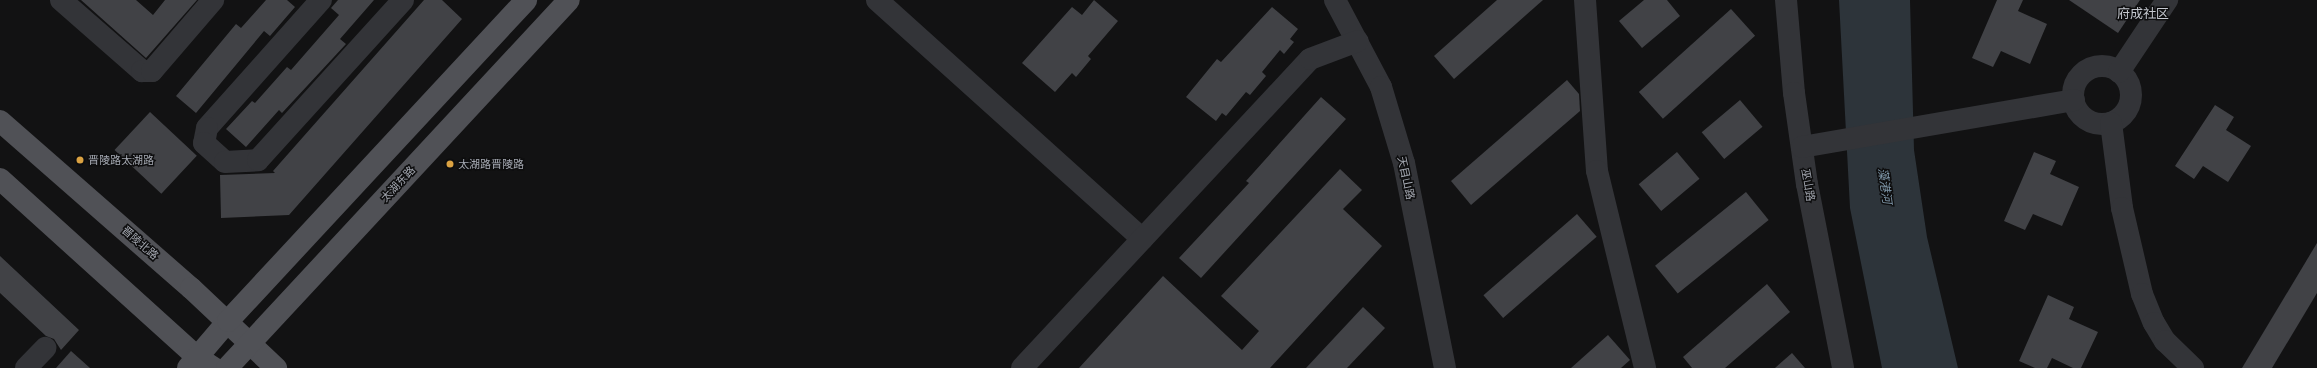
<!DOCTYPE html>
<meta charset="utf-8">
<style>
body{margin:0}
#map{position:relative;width:2317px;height:368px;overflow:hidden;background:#121213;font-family:Manrope,"Noto Sans SC",sans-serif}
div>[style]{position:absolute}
.water>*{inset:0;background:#2d343a}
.building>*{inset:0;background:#414246;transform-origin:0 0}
.minor>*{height:22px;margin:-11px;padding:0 11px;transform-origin:11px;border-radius:11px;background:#333438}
.minor>.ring{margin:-11px;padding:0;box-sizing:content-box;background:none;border:22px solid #333438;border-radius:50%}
.major>*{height:22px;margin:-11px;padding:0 11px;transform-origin:11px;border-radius:11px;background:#505156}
.dots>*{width:11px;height:11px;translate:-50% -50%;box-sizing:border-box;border:2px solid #0d0d0e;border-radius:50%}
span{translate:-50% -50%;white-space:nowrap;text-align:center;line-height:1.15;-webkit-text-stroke:3px #0d0d0e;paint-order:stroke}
.poi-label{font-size:11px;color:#a5a9b2}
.left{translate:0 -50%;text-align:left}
.street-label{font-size:11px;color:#a5a9b2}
.water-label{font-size:12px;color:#7f97a9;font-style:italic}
.quarter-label{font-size:13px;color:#c5c8cf}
</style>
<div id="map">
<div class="water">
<div style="clip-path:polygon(1839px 0,1910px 0,1914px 150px,1927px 237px,1958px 368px,1882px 368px,1850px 208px)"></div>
</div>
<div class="building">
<div style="clip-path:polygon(81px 0,136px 0,153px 15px,165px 0,197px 0,146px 58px)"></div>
<div style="clip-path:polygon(266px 0,287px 0,295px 7px,270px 36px,264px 31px,196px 113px,176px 96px,236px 24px,241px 28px)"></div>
<div style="clip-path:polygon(338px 0,374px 0,340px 39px,346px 44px,282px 113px,279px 110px,246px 147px,226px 129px,252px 101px,255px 103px,287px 67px,291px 70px,339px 15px,331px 8px)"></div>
<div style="clip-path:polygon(424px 0,442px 0,462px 19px,289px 215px,221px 218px,220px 175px,275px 173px,273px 171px)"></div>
<div style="clip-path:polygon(1094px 0,1118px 21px,1088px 56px,1091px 59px,1076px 77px,1072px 73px,1055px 92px,1022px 63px,1072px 7px,1082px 15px)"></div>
<div style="clip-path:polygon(1497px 0,1543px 0,1454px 79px,1434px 56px)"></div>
<div style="clip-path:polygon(1644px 0,1667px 0,1680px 16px,1642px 48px,1619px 21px)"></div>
<div style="clip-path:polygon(1997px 0,2023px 0,2018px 11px,2047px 24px,2030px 64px,2001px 51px,1993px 67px,1972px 58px)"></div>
<div style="clip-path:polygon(2069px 0,2140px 0,2118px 33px)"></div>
<div style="clip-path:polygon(1272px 7px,1298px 29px,1290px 39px,1294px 42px,1284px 54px,1280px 50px,1262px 72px,1266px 76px,1250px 95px,1246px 92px,1226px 116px,1222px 113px,1216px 121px,1186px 97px,1217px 59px,1221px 62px)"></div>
<div style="left:1731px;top:9px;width:36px;height:124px;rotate:48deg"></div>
<div style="clip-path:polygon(1567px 80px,1579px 94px,1580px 111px,1471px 205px,1451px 181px)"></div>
<div style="clip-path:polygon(1321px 97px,1346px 119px,1201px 278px,1179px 258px,1249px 183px,1246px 181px)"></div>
<div style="left:1740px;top:100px;width:35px;height:50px;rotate:50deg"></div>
<div style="clip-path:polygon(2215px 105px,2234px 117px,2226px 130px,2251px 146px,2228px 182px,2203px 166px,2194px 179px,2175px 166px)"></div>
<div style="left:150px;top:112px;width:64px;height:52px;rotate:43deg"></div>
<div style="left:1677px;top:152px;width:35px;height:50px;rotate:50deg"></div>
<div style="clip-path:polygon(2034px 152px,2056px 161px,2050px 174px,2079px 187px,2062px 226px,2033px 214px,2025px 230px,2004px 221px)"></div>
<div style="clip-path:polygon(1340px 169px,1362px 190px,1343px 209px,1382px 246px,1270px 368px,1079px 368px,1163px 276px,1242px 350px,1259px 331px,1221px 296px)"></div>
<div style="left:1746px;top:192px;width:36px;height:117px;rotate:51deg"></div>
<div style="left:1577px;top:214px;width:30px;height:124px;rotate:49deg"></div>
<div style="clip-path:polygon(2317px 243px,2317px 293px,2272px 368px,2242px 368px)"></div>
<div style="clip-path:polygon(0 256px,79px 330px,61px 350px,54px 339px,46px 336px,0 293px)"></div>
<div style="clip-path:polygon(1767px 284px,1790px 312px,1725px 368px,1692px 368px,1683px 357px)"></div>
<div style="clip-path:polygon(2048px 295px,2074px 307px,2069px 319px,2098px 332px,2081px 368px,2073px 368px,2052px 358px,2047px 368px,2035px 368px,2019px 361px)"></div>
<div style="clip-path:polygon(1363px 307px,1385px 328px,1347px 368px,1306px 368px)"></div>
<div style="clip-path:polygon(1608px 335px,1630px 360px,1621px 368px,1571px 368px)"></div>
<div style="clip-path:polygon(71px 351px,90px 368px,56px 368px)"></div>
<div style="clip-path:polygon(1792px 353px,1805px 368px,1775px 368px)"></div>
</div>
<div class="minor">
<div style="left:61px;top:0;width:108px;rotate:41.2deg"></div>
<div style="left:142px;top:71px;width:10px"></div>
<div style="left:152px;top:71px;width:94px;rotate:-49.3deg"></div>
<div style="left:321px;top:0;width:171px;rotate:131.7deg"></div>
<div style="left:207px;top:128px;width:15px;rotate:101deg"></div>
<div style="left:204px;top:143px;width:28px;rotate:42deg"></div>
<div style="left:225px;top:162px;width:33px;rotate:-3deg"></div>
<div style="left:258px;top:160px;width:216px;rotate:-47.8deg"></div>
<div style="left:877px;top:0;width:357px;rotate:42deg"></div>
<div style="left:1335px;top:0;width:98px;rotate:62.1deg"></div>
<div style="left:1381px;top:87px;width:79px;rotate:73.2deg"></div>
<div style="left:1404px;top:163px;width:209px;rotate:78.7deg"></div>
<div style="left:1585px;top:0;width:171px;rotate:86deg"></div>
<div style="left:1597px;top:171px;width:203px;rotate:76.3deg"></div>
<div style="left:1786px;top:0;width:93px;rotate:85.1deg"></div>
<div style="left:1794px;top:93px;width:92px;rotate:81.9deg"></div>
<div style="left:1807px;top:184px;width:187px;rotate:78.9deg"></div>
<div class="ring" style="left:2073px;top:66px;width:36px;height:36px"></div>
<div style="left:2119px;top:72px;width:87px;rotate:-56.3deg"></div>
<div style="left:2111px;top:123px;width:86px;rotate:82.6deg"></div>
<div style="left:2122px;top:208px;width:88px;rotate:76.9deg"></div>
<div style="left:2142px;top:294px;width:31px;rotate:68deg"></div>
<div style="left:2154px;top:323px;width:21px;rotate:59deg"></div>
<div style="left:2165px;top:341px;width:39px;rotate:44deg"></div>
<div style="left:1802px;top:147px;width:276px;rotate:-9.8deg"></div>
<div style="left:26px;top:368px;width:28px;rotate:-46deg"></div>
<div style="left:1022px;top:368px;width:422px;rotate:-47deg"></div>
<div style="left:1310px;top:59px;width:51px;rotate:-20.6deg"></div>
</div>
<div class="major">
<div style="left:0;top:121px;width:254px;rotate:41.2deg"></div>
<div style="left:191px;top:288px;width:117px;rotate:43.3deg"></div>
<div style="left:0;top:179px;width:266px;rotate:42.1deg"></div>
<div style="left:197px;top:357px;width:20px;rotate:33deg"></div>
<div style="left:188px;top:368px;width:62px;rotate:-49.6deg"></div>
<div style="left:228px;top:321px;width:438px;rotate:-47.1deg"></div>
<div style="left:227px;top:368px;width:502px;rotate:-47.1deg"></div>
</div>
<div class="dots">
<div style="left:80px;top:160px;background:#dba242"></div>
<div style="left:450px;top:164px;background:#dba242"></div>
</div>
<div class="poi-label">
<span class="left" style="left:88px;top:160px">晋陵路太湖路</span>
<span class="left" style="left:458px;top:164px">太湖路晋陵路</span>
</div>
<div class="street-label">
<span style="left:1406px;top:178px;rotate:78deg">天目山路</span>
<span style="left:398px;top:184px;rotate:-47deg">太湖东路</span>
<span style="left:1808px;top:185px;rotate:80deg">巫山路</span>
<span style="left:140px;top:243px;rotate:41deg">晋陵北路</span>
</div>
<div class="water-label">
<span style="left:1885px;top:186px;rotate:82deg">藻港河</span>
</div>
<div class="quarter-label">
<span style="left:2143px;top:13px">府成社区</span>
</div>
</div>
